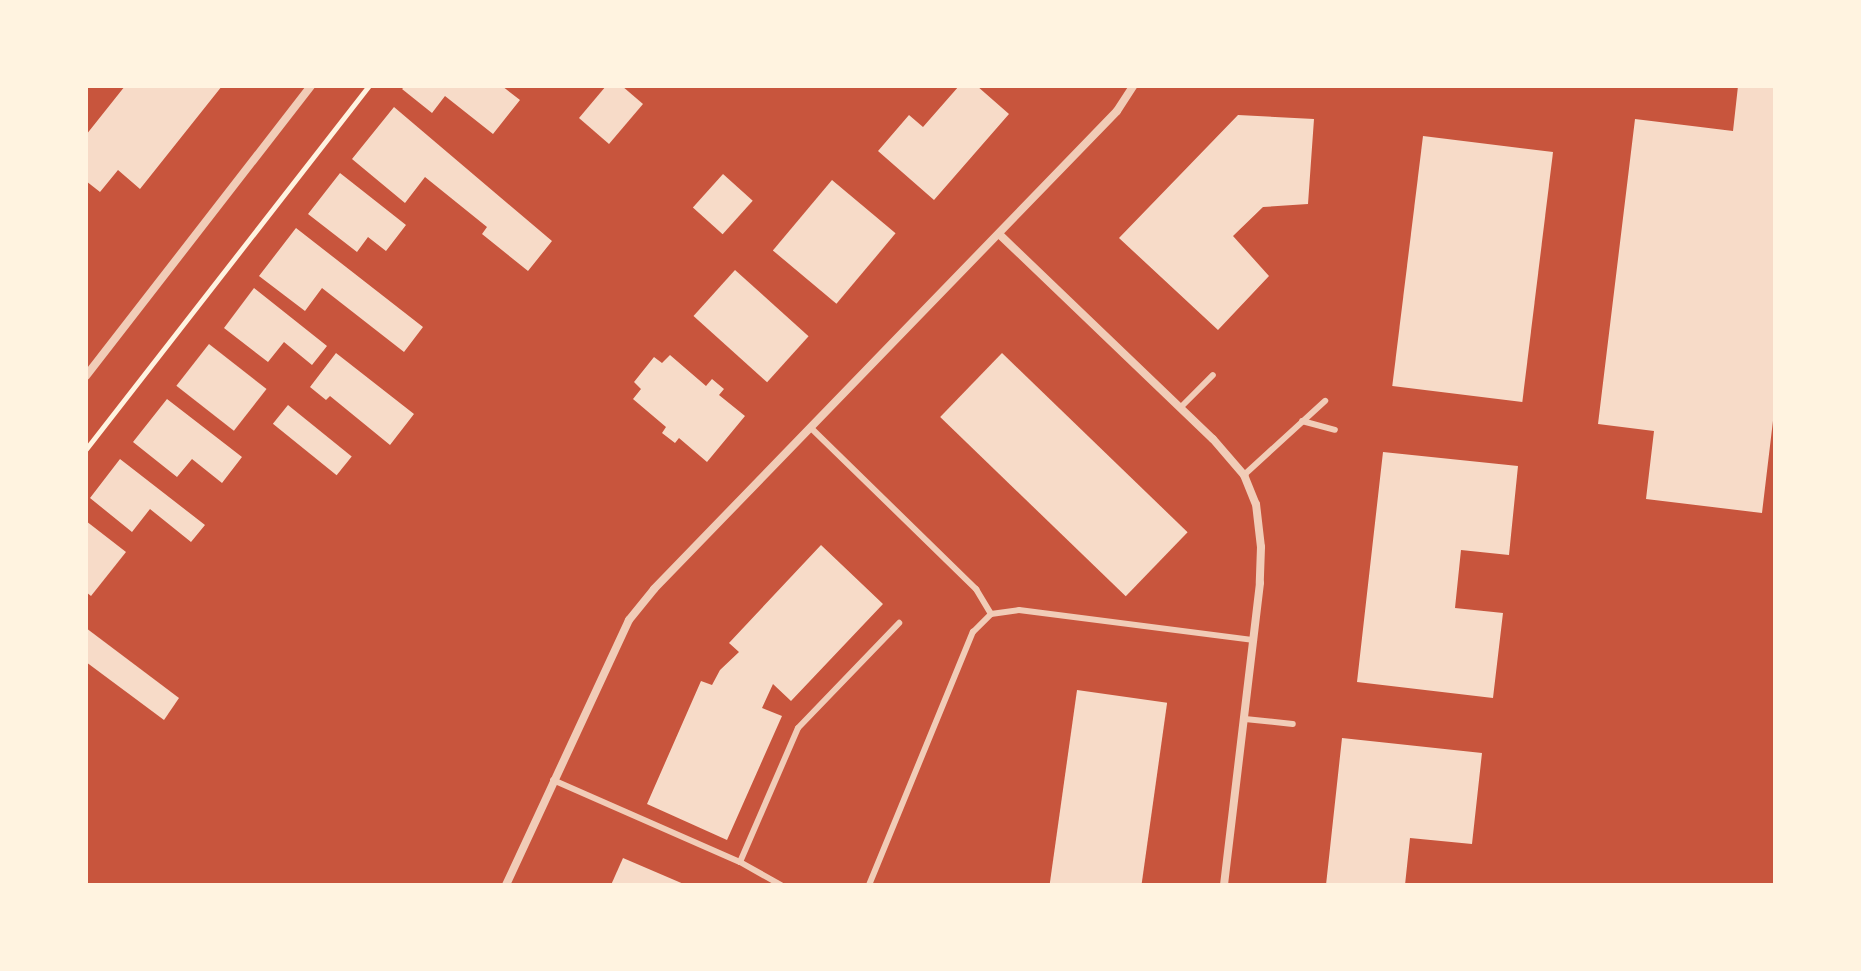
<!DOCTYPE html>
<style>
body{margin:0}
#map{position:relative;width:1861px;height:971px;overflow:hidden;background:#c8553d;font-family:Overpass,sans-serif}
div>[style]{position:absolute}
.building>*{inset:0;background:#f7dbc8;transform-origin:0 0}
.path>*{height:5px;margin:-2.5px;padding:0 2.5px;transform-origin:2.5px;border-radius:2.5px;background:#fff3e0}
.service>*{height:6px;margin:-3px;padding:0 3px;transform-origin:3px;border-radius:3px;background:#f1ccb7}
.minor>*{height:8px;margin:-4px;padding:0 4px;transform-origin:4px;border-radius:4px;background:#f1ccb7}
span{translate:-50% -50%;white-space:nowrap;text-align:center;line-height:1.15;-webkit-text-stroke:7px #fff3e0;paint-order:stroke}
.frame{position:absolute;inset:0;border:88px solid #fff3e0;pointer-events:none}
</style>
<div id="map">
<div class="building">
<div style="clip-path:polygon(125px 86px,222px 86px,140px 189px,118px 170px,100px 192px,86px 181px,86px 135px)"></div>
<div style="clip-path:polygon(405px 86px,502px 86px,520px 100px,493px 134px,445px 96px,432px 113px,402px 89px)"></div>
<div style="clip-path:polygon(606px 86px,622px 86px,643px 104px,609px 144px,579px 118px)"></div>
<div style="clip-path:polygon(959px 86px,977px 86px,1009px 114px,934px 200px,878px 151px,909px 115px,923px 127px)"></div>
<div style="clip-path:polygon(1738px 86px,1775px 86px,1775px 404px,1762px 513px,1646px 499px,1654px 431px,1598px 424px,1635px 119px,1733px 131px)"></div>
<div style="clip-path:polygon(394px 107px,552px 241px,528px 271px,482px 234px,487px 227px,425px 177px,405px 203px,352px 159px)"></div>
<div style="clip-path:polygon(1238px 115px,1314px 119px,1308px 204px,1263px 207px,1233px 236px,1269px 276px,1218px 330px,1119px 238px)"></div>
<div style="left:1423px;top:136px;width:131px;height:252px;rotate:7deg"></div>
<div style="clip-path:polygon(340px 173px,406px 225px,386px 251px,368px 237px,357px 252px,308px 214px)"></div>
<div style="left:723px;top:174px;width:40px;height:45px;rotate:42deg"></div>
<div style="left:832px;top:180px;width:83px;height:92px;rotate:40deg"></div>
<div style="clip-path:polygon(296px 228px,423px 327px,404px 352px,322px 288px,305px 311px,259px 276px)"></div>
<div style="left:735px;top:270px;width:99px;height:62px;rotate:42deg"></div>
<div style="clip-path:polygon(254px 288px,327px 346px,312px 365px,284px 342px,268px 362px,224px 328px)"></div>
<div style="left:209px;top:344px;width:73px;height:53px;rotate:38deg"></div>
<div style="clip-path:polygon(336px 353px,414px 414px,390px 445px,330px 396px,326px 400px,310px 387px)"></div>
<div style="left:1002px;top:353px;width:258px;height:89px;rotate:44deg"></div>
<div style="clip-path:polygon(670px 355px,706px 386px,712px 379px,724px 389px,719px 395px,745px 416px,707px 462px,679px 438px,675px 443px,662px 433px,666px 427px,633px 399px,641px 389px,634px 382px,654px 357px,662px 363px)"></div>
<div style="clip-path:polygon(167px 399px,242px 457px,222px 483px,192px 459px,177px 477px,133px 442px)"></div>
<div style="left:288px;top:405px;width:82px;height:24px;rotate:39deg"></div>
<div style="clip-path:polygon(1383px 452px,1518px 466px,1509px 555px,1461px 550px,1455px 608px,1503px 613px,1493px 698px,1357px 682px)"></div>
<div style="clip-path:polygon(120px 459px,205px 525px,191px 542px,150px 509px,132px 532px,90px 498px)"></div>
<div style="clip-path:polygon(86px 521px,126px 552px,91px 596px,86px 592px)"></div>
<div style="clip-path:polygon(821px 545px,883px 604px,791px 701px,773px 684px,762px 708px,782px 716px,727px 840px,647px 804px,701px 681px,712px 685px,720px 670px,739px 652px,729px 643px)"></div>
<div style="clip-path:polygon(86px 628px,179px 698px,164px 720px,86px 662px)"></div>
<div style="left:1077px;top:690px;width:91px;height:197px;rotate:8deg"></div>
<div style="clip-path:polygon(1342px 738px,1482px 753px,1472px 844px,1410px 838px,1405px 885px,1326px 885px)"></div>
<div style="clip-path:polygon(623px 858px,686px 885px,611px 885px)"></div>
</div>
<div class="path">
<div style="left:86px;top:449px;width:460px;rotate:-52.1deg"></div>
</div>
<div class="service">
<div style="left:1181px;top:407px;width:45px;rotate:-45deg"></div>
<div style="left:1302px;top:421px;width:34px;rotate:15deg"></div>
<div style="left:811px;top:428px;width:231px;rotate:44.3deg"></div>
<div style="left:976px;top:589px;width:29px;rotate:59deg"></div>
<div style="left:1244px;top:475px;width:110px;rotate:-42.4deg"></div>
<div style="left:1245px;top:719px;width:48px;rotate:5.9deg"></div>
<div style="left:553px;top:780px;width:204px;rotate:23.7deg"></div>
<div style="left:740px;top:862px;width:47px;rotate:29.3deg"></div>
<div style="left:740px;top:862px;width:146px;rotate:-66.6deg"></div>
<div style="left:798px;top:728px;width:146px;rotate:-46.1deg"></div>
<div style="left:869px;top:885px;width:274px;rotate:-67.7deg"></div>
<div style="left:973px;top:632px;width:25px;rotate:-45deg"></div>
<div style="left:991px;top:614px;width:28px;rotate:-8deg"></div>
<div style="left:1019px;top:610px;width:237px;rotate:7.3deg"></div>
</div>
<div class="minor">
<div style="left:999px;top:234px;width:296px;rotate:43.8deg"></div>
<div style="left:1213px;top:439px;width:48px;rotate:49.3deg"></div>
<div style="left:1244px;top:475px;width:31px;rotate:68deg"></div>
<div style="left:1256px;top:504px;width:43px;rotate:83.4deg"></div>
<div style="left:1261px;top:547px;width:36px;rotate:92deg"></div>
<div style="left:1260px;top:583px;width:304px;rotate:96.8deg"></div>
<div style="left:86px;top:376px;width:367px;rotate:-52.2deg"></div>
<div style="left:506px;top:885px;width:292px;rotate:-65.1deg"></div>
<div style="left:629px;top:620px;width:40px;rotate:-51deg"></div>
<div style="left:654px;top:589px;width:665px;rotate:-45.91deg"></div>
<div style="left:1117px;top:111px;width:30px;rotate:-57deg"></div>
</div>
<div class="frame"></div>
</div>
